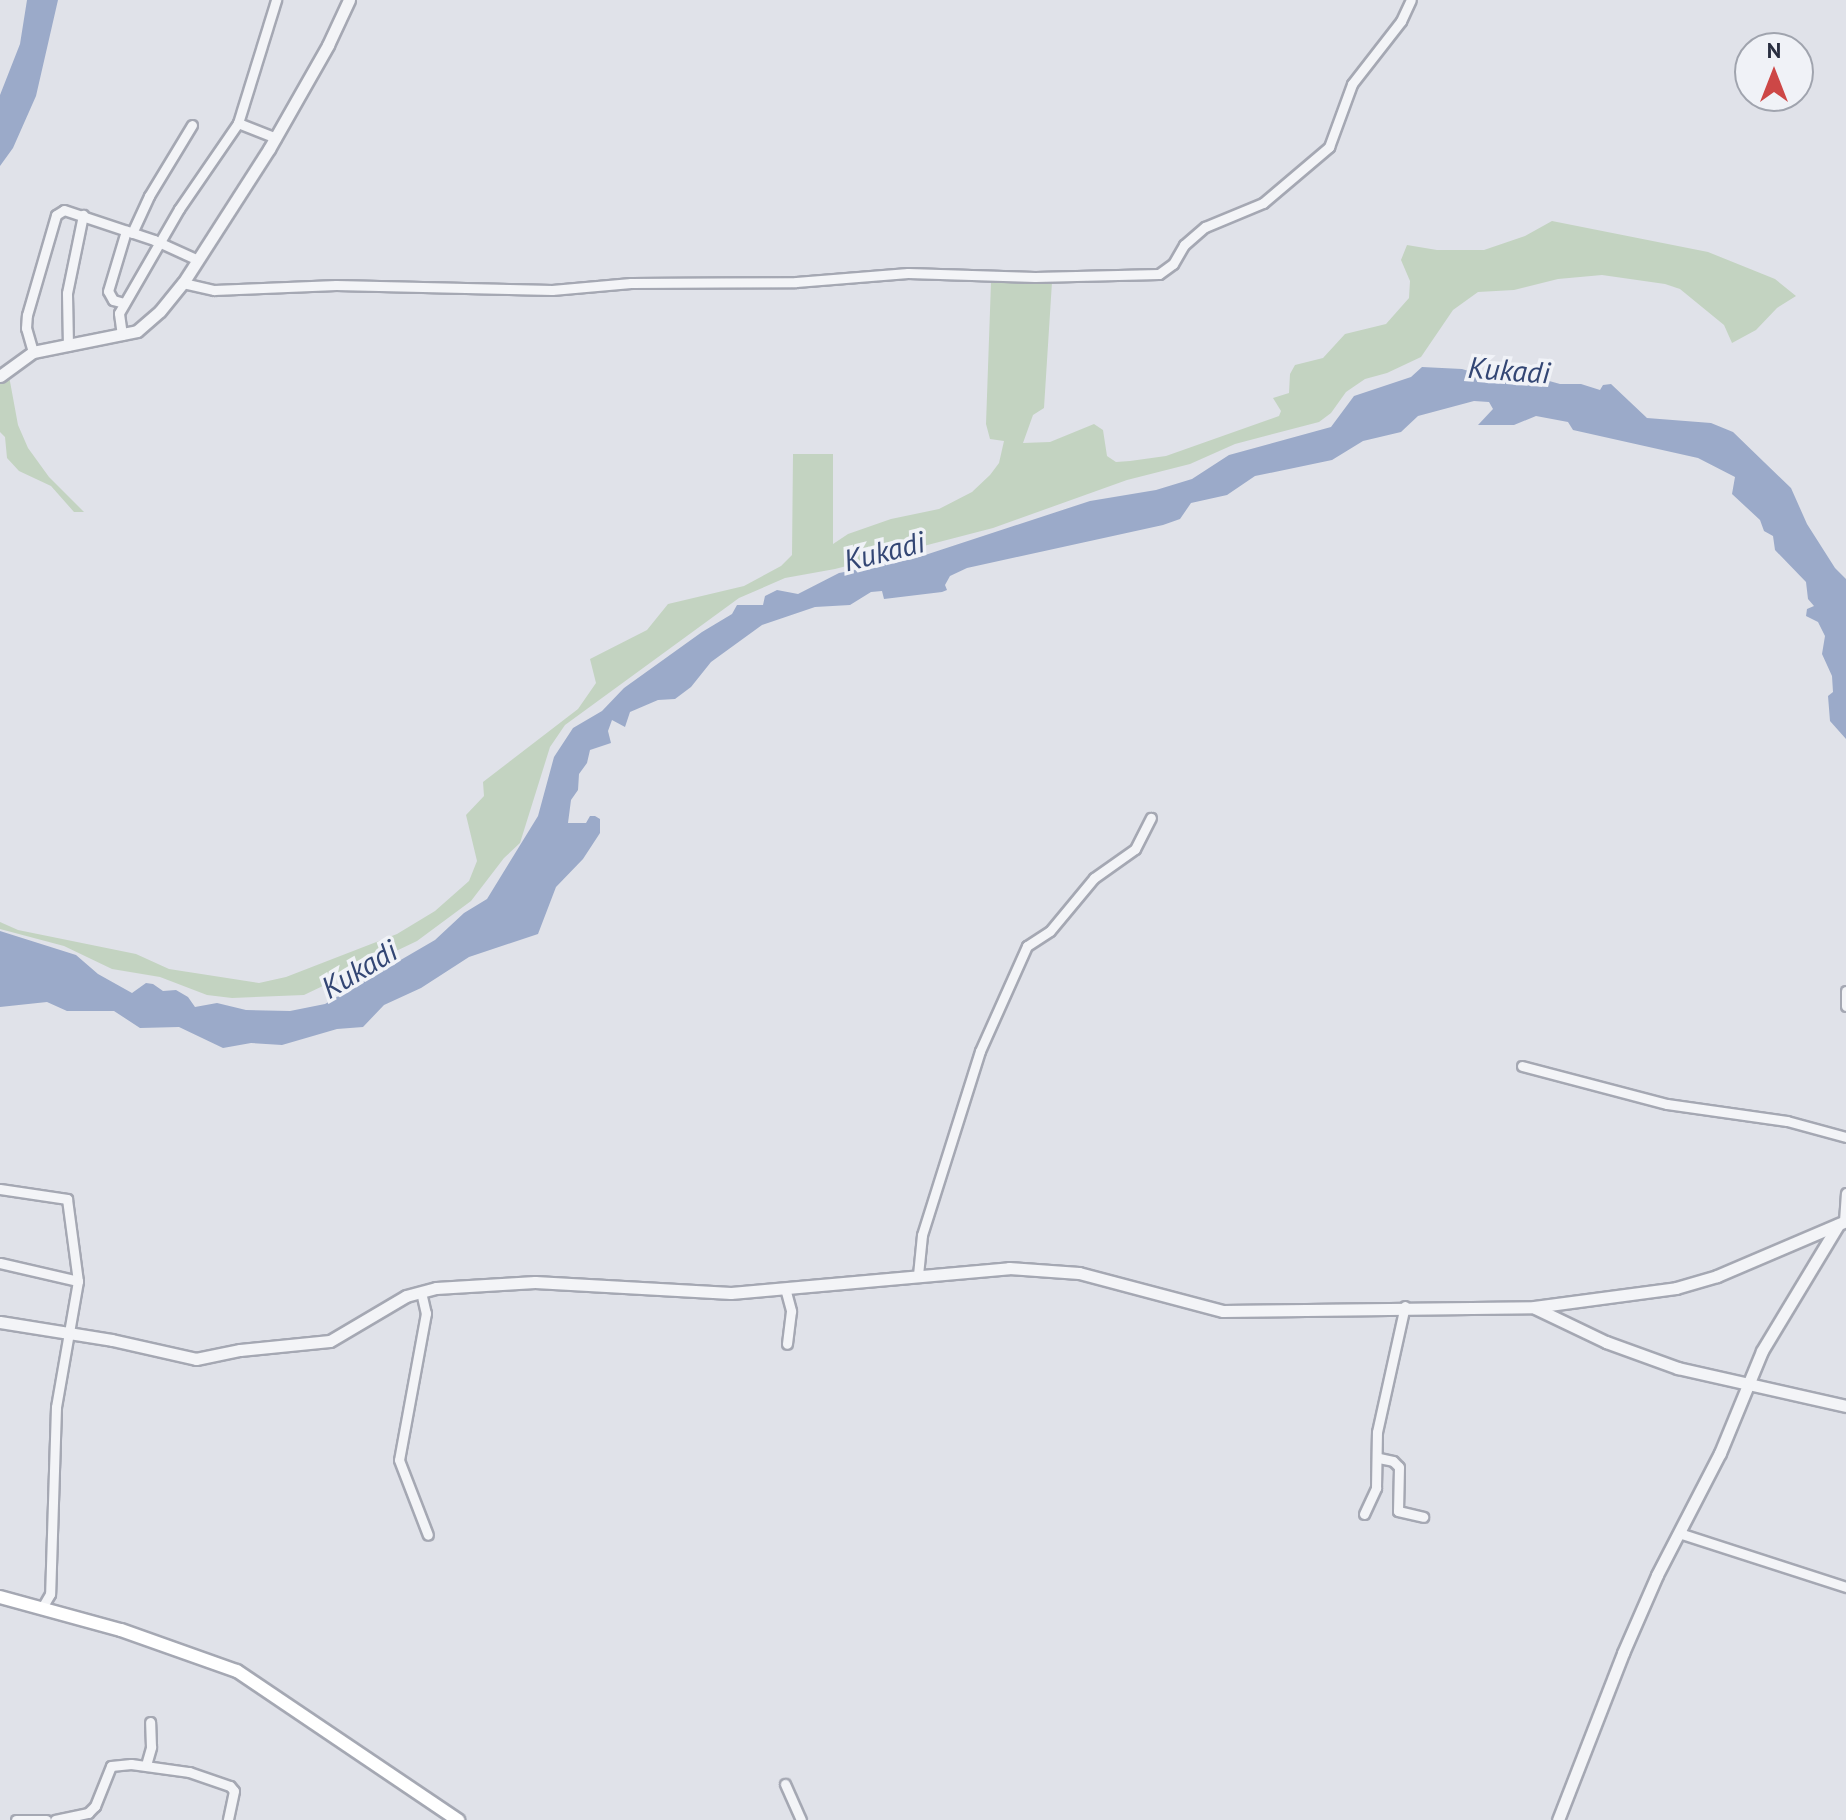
<!DOCTYPE html>
<style>
body{margin:0}
#map{position:relative;width:1846px;height:1820px;overflow:hidden;background:#e0e2e9;font-family:"PT Sans",sans-serif}
div>[style]{position:absolute}
.green>*{inset:0;background:#c3d3c1}
.water>*{inset:0;background:#9baac9}
.roads{filter:drop-shadow(2px 0 #a5a8b3) drop-shadow(-2px 0 #a5a8b3) drop-shadow(0 2px #a5a8b3) drop-shadow(0 -2px #a5a8b3)}
.minor>*{height:9px;margin:-4.5px;padding:0 4.5px;transform-origin:4.5px;border-radius:4.5px;background:#f3f4f7}
.tertiary>*{height:11px;margin:-5.5px;padding:0 5.5px;transform-origin:5.5px;border-radius:5.5px;background:#f3f4f7}
.secondary>*{height:12px;margin:-6px;padding:0 6px;transform-origin:6px;border-radius:6px;background:#fff}
span{translate:-50% -50%;white-space:nowrap;text-align:center;line-height:1.15;-webkit-text-stroke:7px #f0f2f7;paint-order:stroke}
.water-label{font-size:30px;color:#334674;font-style:italic}
.north{position:absolute;left:1734px;top:32px;width:80px;height:80px;box-sizing:border-box;background:#f0f2f7;border:2px solid #a0a4ae;border-radius:50%;rotate:0deg;font-size:22px;font-weight:700;line-height:32px;text-align:center;color:#292e40}
.north::after{content:'';display:block;margin:auto;width:28px;height:36px;background:#cd4746;clip-path:polygon(50% 0,100% 100%,50% 72%,0 100%)}
</style>
<div id="map">
<div class="green">
<div style="clip-path:polygon(1552px 221px,1708px 252px,1775px 279px,1796px 296px,1777px 308px,1756px 330px,1732px 343px,1724px 325px,1680px 289px,1665px 284px,1602px 275px,1558px 279px,1514px 290px,1478px 292px,1453px 310px,1421px 357px,1387px 373px,1365px 379px,1346px 392px,1331px 413px,1319px 422px,1235px 444px,1190px 464px,1127px 480px,993px 528px,835px 569px,785px 578px,739px 598px,565px 725px,550px 747px,520px 843px,504px 858px,471px 901px,417px 941px,304px 995px,232px 998px,207px 995px,160px 977px,112px 969px,64px 946px,0 929px,0 922px,18px 930px,136px 954px,169px 969px,259px 983px,286px 977px,397px 934px,435px 911px,469px 881px,477px 861px,466px 815px,484px 796px,483px 782px,578px 709px,596px 683px,590px 659px,647px 630px,668px 604px,744px 586px,781px 566px,792px 555px,793px 454px,833px 454px,833px 544px,848px 534px,891px 519px,939px 509px,972px 492px,990px 475px,999px 463px,1004px 441px,990px 439px,986px 424px,991px 282px,1052px 282px,1044px 408px,1033px 415px,1023px 443px,1050px 442px,1094px 424px,1103px 430px,1107px 456px,1116px 462px,1130px 461px,1166px 456px,1279px 416px,1281px 411px,1273px 398px,1289px 393px,1290px 374px,1295px 365px,1323px 358px,1345px 334px,1386px 324px,1409px 298px,1410px 281px,1401px 260px,1407px 245px,1437px 250px,1484px 250px,1525px 236px)"></div>
<div style="clip-path:polygon(9px 376px,18px 425px,28px 448px,49px 477px,84px 512px,74px 512px,51px 486px,19px 471px,7px 458px,5px 437px,0 432px,0 383px)"></div>
</div>
<div class="water">
<div style="clip-path:polygon(27px 0,58px 0,36px 96px,13px 148px,0 166px,0 95px,20px 44px)"></div>
<div style="clip-path:polygon(1422px 367px,1462px 369px,1511px 384px,1527px 384px,1535px 377px,1560px 384px,1581px 384px,1600px 390px,1603px 385px,1611px 384px,1647px 418px,1711px 423px,1733px 432px,1791px 488px,1807px 524px,1835px 568px,1846px 579px,1846px 739px,1830px 721px,1828px 696px,1833px 692px,1832px 676px,1822px 654px,1825px 636px,1818px 622px,1806px 616px,1807px 609px,1814px 606px,1808px 599px,1806px 582px,1775px 550px,1773px 536px,1764px 531px,1760px 520px,1732px 494px,1735px 477px,1698px 458px,1573px 430px,1568px 422px,1536px 416px,1514px 425px,1478px 425px,1493px 409px,1489px 402px,1474px 401px,1418px 416px,1401px 432px,1363px 441px,1332px 460px,1255px 476px,1227px 495px,1191px 503px,1180px 519px,1163px 525px,967px 568px,950px 576px,945px 585px,947px 590px,942px 592px,884px 599px,882px 591px,871px 592px,850px 605px,815px 607px,762px 625px,711px 662px,691px 687px,675px 699px,658px 700px,630px 712px,625px 727px,612px 720px,608px 731px,611px 743px,590px 750px,587px 763px,579px 774px,578px 790px,571px 800px,568px 823px,586px 823px,590px 816px,595px 816px,600px 819px,600px 833px,583px 859px,556px 887px,538px 934px,469px 957px,421px 988px,384px 1005px,363px 1027px,337px 1029px,282px 1045px,251px 1043px,223px 1048px,179px 1027px,140px 1028px,114px 1011px,67px 1011px,47px 1002px,0 1007px,0 931px,76px 955px,98px 974px,132px 993px,146px 983px,153px 984px,163px 991px,176px 990px,188px 997px,195px 1007px,217px 1003px,246px 1010px,290px 1011px,325px 1004px,435px 940px,464px 913px,487px 899px,538px 816px,554px 757px,573px 728px,602px 711px,624px 688px,702px 632px,732px 614px,737px 605px,763px 605px,765px 596px,777px 590px,798px 594px,839px 573px,913px 559px,1090px 501px,1156px 490px,1192px 479px,1229px 455px,1331px 427px,1354px 396px,1411px 377px)"></div>
</div>
<div class="roads">
<div class="minor">
<div style="left:238px;top:123px;width:129px;rotate:-72.8deg"></div>
<div style="left:132px;top:233px;width:41px;rotate:-65.3deg"></div>
<div style="left:149px;top:196px;width:83px;rotate:-58.8deg"></div>
<div style="left:183px;top:283px;width:32px;rotate:13deg"></div>
<div style="left:214px;top:290px;width:122px;rotate:-2.3deg"></div>
<div style="left:336px;top:285px;width:216px;rotate:1.3deg"></div>
<div style="left:552px;top:290px;width:79px;rotate:-5.1deg"></div>
<div style="left:631px;top:283px;width:165px;rotate:-0.3deg"></div>
<div style="left:796px;top:282px;width:112px;rotate:-4.6deg"></div>
<div style="left:908px;top:273px;width:127px;rotate:1.8deg"></div>
<div style="left:1035px;top:277px;width:124px;rotate:-1.4deg"></div>
<div style="left:1159px;top:274px;width:17px;rotate:-36deg"></div>
<div style="left:1173px;top:264px;width:22px;rotate:-60deg"></div>
<div style="left:1184px;top:245px;width:28px;rotate:-41deg"></div>
<div style="left:1205px;top:227px;width:63px;rotate:-22.5deg"></div>
<div style="left:1263px;top:203px;width:87px;rotate:-40.3deg"></div>
<div style="left:1329px;top:147px;width:67px;rotate:-69.9deg"></div>
<div style="left:1352px;top:84px;width:80px;rotate:-52.1deg"></div>
<div style="left:1401px;top:21px;width:23px;rotate:-65deg"></div>
<div style="left:124px;top:303px;width:11px;rotate:-165deg"></div>
<div style="left:113px;top:300px;width:10px;rotate:-119deg"></div>
<div style="left:108px;top:291px;width:63px;rotate:-73.3deg"></div>
<div style="left:122px;top:335px;width:22px;rotate:-98deg"></div>
<div style="left:119px;top:313px;width:120px;rotate:-60deg"></div>
<div style="left:179px;top:209px;width:104px;rotate:-55.5deg"></div>
<div style="left:238px;top:123px;width:41px;rotate:21.5deg"></div>
<div style="left:68px;top:346px;width:53px;rotate:-91.1deg"></div>
<div style="left:67px;top:293px;width:80px;rotate:-78.4deg"></div>
<div style="left:33px;top:352px;width:25px;rotate:-106deg"></div>
<div style="left:26px;top:328px;width:13px;rotate:-86deg"></div>
<div style="left:27px;top:315px;width:104px;rotate:-73.8deg"></div>
<div style="left:56px;top:215px;width:9px;rotate:-32deg"></div>
<div style="left:64px;top:210px;width:95px;rotate:18.4deg"></div>
<div style="left:154px;top:240px;width:48px;rotate:24.4deg"></div>
<div style="left:1846px;top:991px;width:15px;rotate:90deg"></div>
<div style="left:1522px;top:1066px;width:150px;rotate:14.7deg"></div>
<div style="left:1667px;top:1104px;width:121px;rotate:8.1deg"></div>
<div style="left:1787px;top:1121px;width:61px;rotate:15.2deg"></div>
<div style="left:0;top:1189px;width:68px;rotate:8.5deg"></div>
<div style="left:67px;top:1199px;width:83px;rotate:82.4deg"></div>
<div style="left:78px;top:1281px;width:128px;rotate:99.9deg"></div>
<div style="left:56px;top:1407px;width:187px;rotate:91.8deg"></div>
<div style="left:50px;top:1594px;width:16px;rotate:120deg"></div>
<div style="left:1844px;top:1221px;width:28px;rotate:-86deg"></div>
<div style="left:0;top:1263px;width:80px;rotate:13deg"></div>
<div style="left:918px;top:1275px;width:40px;rotate:-84.3deg"></div>
<div style="left:922px;top:1235px;width:193px;rotate:-72.5deg"></div>
<div style="left:980px;top:1051px;width:115px;rotate:-65.9deg"></div>
<div style="left:1027px;top:946px;width:27px;rotate:-33deg"></div>
<div style="left:1050px;top:931px;width:69px;rotate:-50.3deg"></div>
<div style="left:1094px;top:878px;width:50px;rotate:-35.3deg"></div>
<div style="left:1135px;top:849px;width:35px;rotate:-63deg"></div>
<div style="left:785px;top:1288px;width:24px;rotate:75deg"></div>
<div style="left:791px;top:1311px;width:33px;rotate:97deg"></div>
<div style="left:421px;top:1292px;width:22px;rotate:77deg"></div>
<div style="left:426px;top:1313px;width:149px;rotate:100.4deg"></div>
<div style="left:399px;top:1460px;width:80px;rotate:68.9deg"></div>
<div style="left:1379px;top:1458px;width:14px;rotate:12deg"></div>
<div style="left:1393px;top:1461px;width:8px;rotate:45deg"></div>
<div style="left:1399px;top:1467px;width:44px;rotate:91.3deg"></div>
<div style="left:1398px;top:1511px;width:26px;rotate:13deg"></div>
<div style="left:1364px;top:1514px;width:29px;rotate:-65deg"></div>
<div style="left:1376px;top:1488px;width:56px;rotate:-89deg"></div>
<div style="left:1377px;top:1432px;width:129px;rotate:-77.5deg"></div>
<div style="left:1679px;top:1533px;width:176px;rotate:17.9deg"></div>
<div style="left:146px;top:1765px;width:19px;rotate:-74deg"></div>
<div style="left:151px;top:1747px;width:25px;rotate:-92deg"></div>
<div style="left:785px;top:1784px;width:39px;rotate:66deg"></div>
<div style="left:16px;top:1820px;width:30px"></div>
<div style="left:55px;top:1820px;width:34px;rotate:-12deg"></div>
<div style="left:88px;top:1813px;width:10px;rotate:-45deg"></div>
<div style="left:95px;top:1806px;width:43px;rotate:-68.2deg"></div>
<div style="left:111px;top:1766px;width:20px;rotate:-6deg"></div>
<div style="left:131px;top:1764px;width:59px;rotate:7.9deg"></div>
<div style="left:189px;top:1772px;width:43px;rotate:18.9deg"></div>
<div style="left:230px;top:1786px;width:6px;rotate:51deg"></div>
<div style="left:234px;top:1791px;width:30px;rotate:102deg"></div>
</div>
<div class="tertiary">
<div style="left:0;top:376px;width:41px;rotate:-36deg"></div>
<div style="left:33px;top:352px;width:106px;rotate:-11.4deg"></div>
<div style="left:137px;top:331px;width:30px;rotate:-41deg"></div>
<div style="left:160px;top:311px;width:36px;rotate:-51deg"></div>
<div style="left:183px;top:283px;width:159px;rotate:-57.3deg"></div>
<div style="left:269px;top:149px;width:120px;rotate:-60.4deg"></div>
<div style="left:328px;top:45px;width:50px;rotate:-65deg"></div>
<div style="left:1535px;top:1308px;width:79px;rotate:25.6deg"></div>
<div style="left:1606px;top:1342px;width:77px;rotate:19.9deg"></div>
<div style="left:1678px;top:1368px;width:172px;rotate:12.7deg"></div>
<div style="left:0;top:1322px;width:113px;rotate:9.1deg"></div>
<div style="left:112px;top:1340px;width:86px;rotate:12.7deg"></div>
<div style="left:196px;top:1359px;width:45px;rotate:-11.6deg"></div>
<div style="left:240px;top:1350px;width:90px;rotate:-5.7deg"></div>
<div style="left:330px;top:1341px;width:88px;rotate:-30.6deg"></div>
<div style="left:406px;top:1296px;width:31px;rotate:-15deg"></div>
<div style="left:436px;top:1288px;width:99px;rotate:-3.5deg"></div>
<div style="left:535px;top:1282px;width:196px;rotate:3.2deg"></div>
<div style="left:731px;top:1293px;width:279px;rotate:-5.1deg"></div>
<div style="left:1009px;top:1268px;width:70px;rotate:4.1deg"></div>
<div style="left:1079px;top:1273px;width:149px;rotate:14.8deg"></div>
<div style="left:1223px;top:1311px;width:311px;rotate:-0.7deg"></div>
<div style="left:1534px;top:1307px;width:143px;rotate:-7.6deg"></div>
<div style="left:1676px;top:1288px;width:43px;rotate:-16.3deg"></div>
<div style="left:1717px;top:1276px;width:140px;rotate:-23.1deg"></div>
<div style="left:1558px;top:1820px;width:179px;rotate:-68.7deg"></div>
<div style="left:1623px;top:1653px;width:85px;rotate:-66.4deg"></div>
<div style="left:1657px;top:1575px;width:137px;rotate:-62.7deg"></div>
<div style="left:1720px;top:1453px;width:110px;rotate:-67.6deg"></div>
<div style="left:1762px;top:1351px;width:147px;rotate:-58.9deg"></div>
</div>
<div class="secondary">
<div style="left:0;top:1597px;width:125px;rotate:15.3deg"></div>
<div style="left:121px;top:1630px;width:123px;rotate:19.5deg"></div>
<div style="left:237px;top:1671px;width:267px;rotate:34deg"></div>
</div>
</div>
<div class="water-label">
<span style="left:1509px;top:370px;rotate:4deg">Kukadi</span>
<span style="left:884px;top:551px;rotate:-14deg">Kukadi</span>
<span style="left:359px;top:969px;rotate:-31deg">Kukadi</span>
</div>
<div class="north">N</div>
</div>
